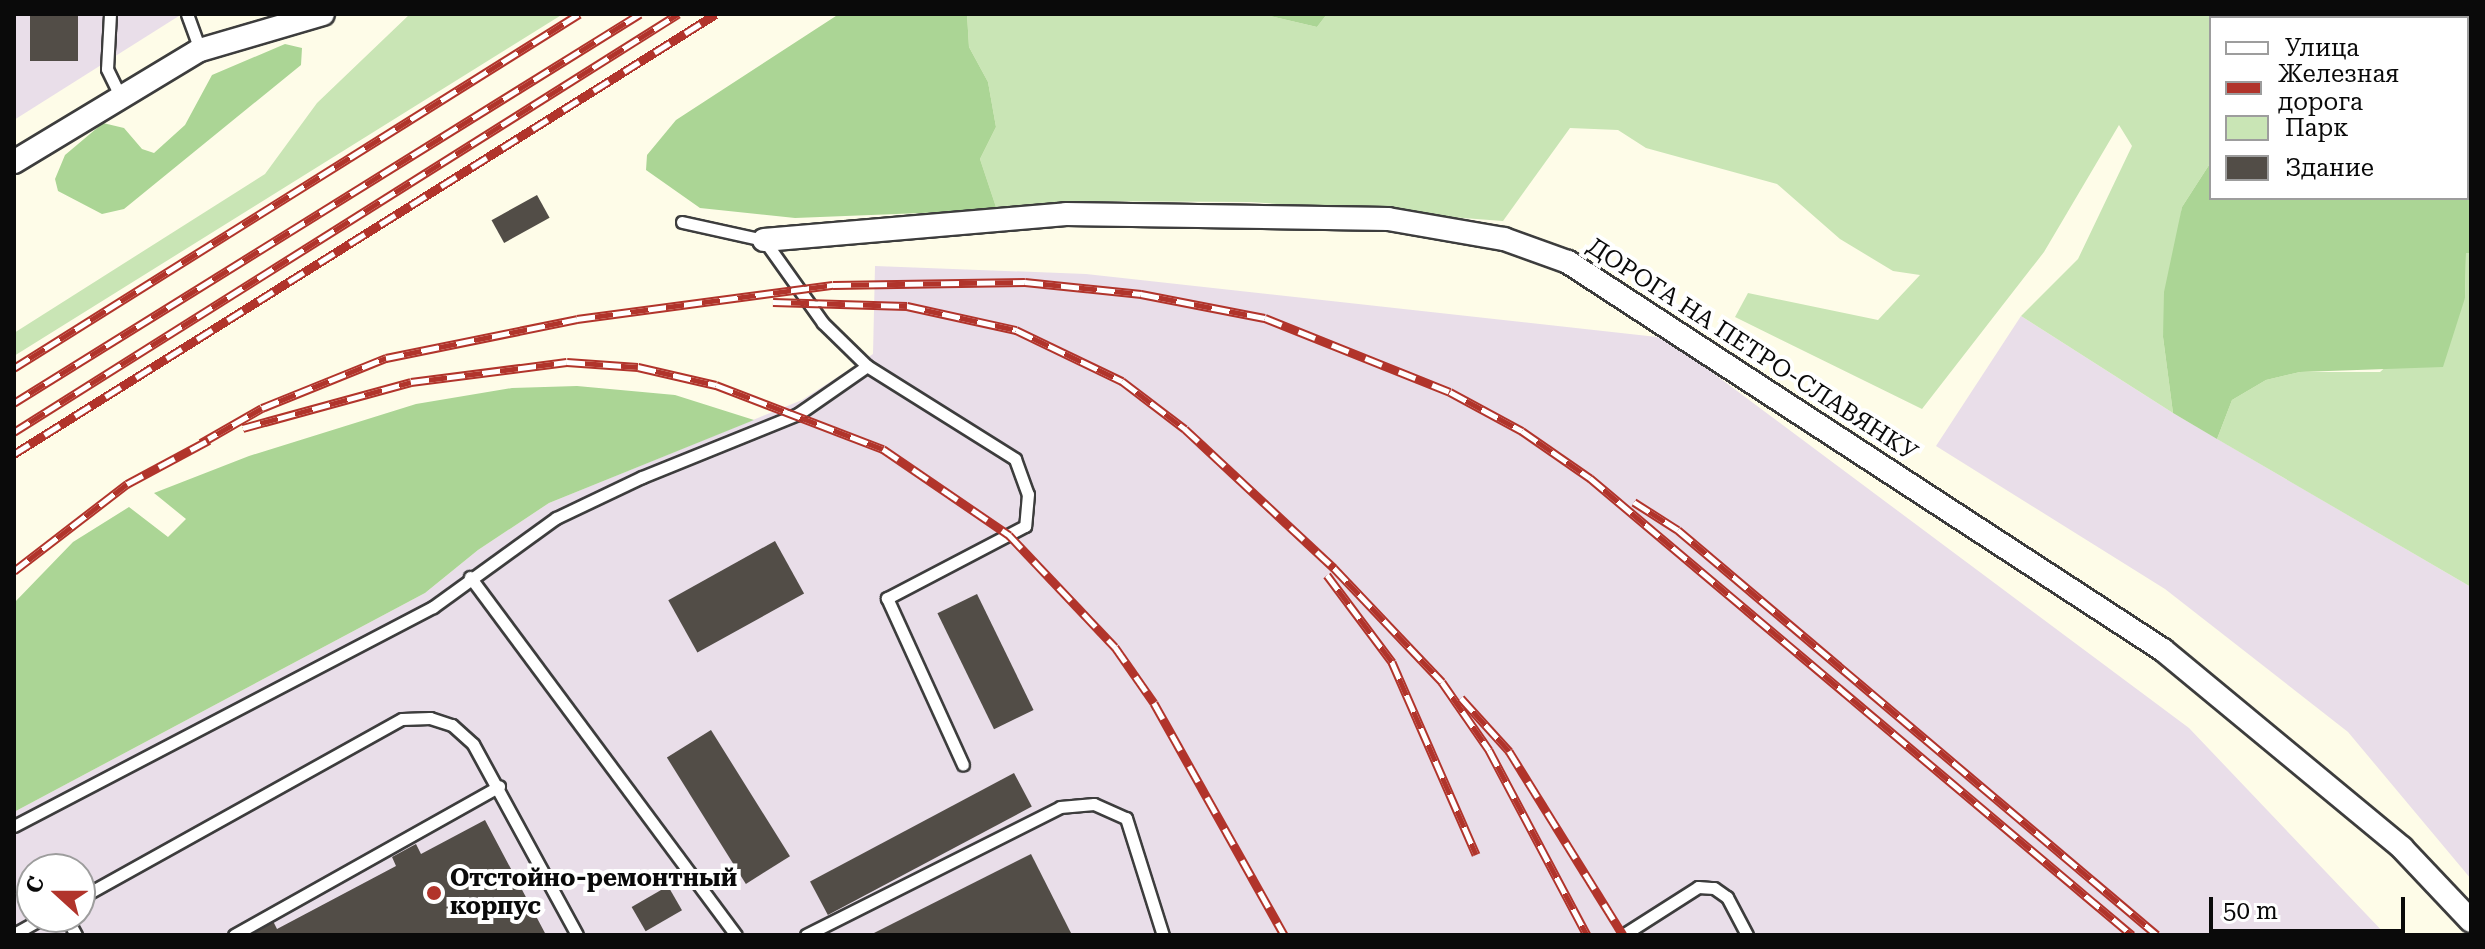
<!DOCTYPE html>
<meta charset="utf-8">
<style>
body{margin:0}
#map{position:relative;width:2485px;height:949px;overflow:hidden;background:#fefce8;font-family:"Roboto Serif",serif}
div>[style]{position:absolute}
.industrial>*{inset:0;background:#e9dee9}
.green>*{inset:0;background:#c9e5b5}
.forest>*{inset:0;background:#abd595}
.building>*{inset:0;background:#524d47;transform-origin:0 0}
.roads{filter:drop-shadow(2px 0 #3d3d3d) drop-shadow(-2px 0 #3d3d3d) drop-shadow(0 2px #3d3d3d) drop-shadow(0 -2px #3d3d3d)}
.lane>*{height:11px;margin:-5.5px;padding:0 5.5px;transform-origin:5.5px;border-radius:5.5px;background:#fff}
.street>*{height:22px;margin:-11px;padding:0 11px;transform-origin:11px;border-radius:11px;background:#fff}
.rail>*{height:9px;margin-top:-4.5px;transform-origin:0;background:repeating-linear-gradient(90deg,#fff 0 18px,#b1342b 0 36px);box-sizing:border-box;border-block:2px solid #b1342b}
.dots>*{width:22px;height:22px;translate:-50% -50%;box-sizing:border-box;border:4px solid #fff;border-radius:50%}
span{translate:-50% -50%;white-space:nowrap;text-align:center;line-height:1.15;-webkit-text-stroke:8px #fff;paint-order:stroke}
.street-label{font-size:24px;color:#0a0a0a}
.poi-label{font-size:24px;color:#0a0a0a;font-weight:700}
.left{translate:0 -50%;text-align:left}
.frame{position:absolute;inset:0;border:16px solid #0a0a0a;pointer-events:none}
.legend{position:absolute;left:2209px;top:16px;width:260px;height:184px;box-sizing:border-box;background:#fff;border:2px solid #9d9d9d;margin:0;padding:10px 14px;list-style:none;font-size:24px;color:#0a0a0a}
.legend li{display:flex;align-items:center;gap:16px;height:40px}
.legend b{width:40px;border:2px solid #9d9d9d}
.north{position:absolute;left:16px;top:853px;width:80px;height:80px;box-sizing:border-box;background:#fff;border:2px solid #9d9d9d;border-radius:50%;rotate:291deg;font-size:22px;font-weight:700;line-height:32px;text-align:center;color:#0a0a0a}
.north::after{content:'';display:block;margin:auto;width:28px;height:36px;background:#b1342b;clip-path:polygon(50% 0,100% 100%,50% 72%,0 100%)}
.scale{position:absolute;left:2209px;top:897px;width:196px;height:36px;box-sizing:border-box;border:4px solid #0a0a0a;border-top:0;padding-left:10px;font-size:24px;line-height:28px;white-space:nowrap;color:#0a0a0a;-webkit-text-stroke:6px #fff;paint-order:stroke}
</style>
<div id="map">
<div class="industrial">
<div style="clip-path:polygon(14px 14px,182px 14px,14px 120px)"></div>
<div style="clip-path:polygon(evenodd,875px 266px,1086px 274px,1666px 338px,2189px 728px,2386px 935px,14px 935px,14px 812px,425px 593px,478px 550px,549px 503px,802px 400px,873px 354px,875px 266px,32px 869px,80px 869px,80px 917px,32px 917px,32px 869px)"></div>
<div style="clip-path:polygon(2021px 316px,2173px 413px,2471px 587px,2471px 879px,2348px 732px,2165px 589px,1936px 446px)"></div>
</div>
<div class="green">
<div style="clip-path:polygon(410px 14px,563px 14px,14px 356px,14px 333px,265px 174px,317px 103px)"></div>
<div style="clip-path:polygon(967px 14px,1262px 14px,1317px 27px,1327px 14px,2471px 14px,2471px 140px,2467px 18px,2211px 18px,2211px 162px,2182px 207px,2163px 337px,2173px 413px,2021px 316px,2078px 259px,2132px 146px,2119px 125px,2044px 252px,1922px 409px,1735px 317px,1748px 293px,1878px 320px,1920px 275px,1893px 271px,1840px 239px,1777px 184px,1646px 148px,1618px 130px,1570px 128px,1503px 221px,1251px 202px,1073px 201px,997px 210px,980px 159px,996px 127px,988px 82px,969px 47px)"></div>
<div style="clip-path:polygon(2466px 253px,2471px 253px,2471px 587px,2217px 439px,2232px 400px,2266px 380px,2300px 372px,2380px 372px,2465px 298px)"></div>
</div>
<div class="forest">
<div style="clip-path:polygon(839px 14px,967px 14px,969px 47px,988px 82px,996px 127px,980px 159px,997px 210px,795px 218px,700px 208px,646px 170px,647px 155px,676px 120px)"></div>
<div style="clip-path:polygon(1262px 14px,1327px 14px,1317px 27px)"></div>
<div style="clip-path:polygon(285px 44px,302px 48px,301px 65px,124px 209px,102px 214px,58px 191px,55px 179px,65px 155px,103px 123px,124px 128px,142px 149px,154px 153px,185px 125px,212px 75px)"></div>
<div style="clip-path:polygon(2467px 139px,2471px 253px,2466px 253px,2465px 298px,2443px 367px,2300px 372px,2266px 380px,2232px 400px,2217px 439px,2173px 413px,2163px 337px,2164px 292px,2182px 207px,2211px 162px,2211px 198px,2467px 198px)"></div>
<div style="clip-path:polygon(577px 386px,675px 395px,754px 420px,549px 503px,478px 550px,425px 593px,14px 812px,14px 603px,73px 542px,129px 507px,168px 537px,186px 519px,154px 493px,249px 456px,416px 404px,512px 388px)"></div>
</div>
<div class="building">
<div style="left:30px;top:14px;width:48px;height:47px"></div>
<div style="left:537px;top:195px;width:26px;height:52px;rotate:61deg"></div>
<div style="left:775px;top:541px;width:60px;height:122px;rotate:61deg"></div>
<div style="left:977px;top:594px;width:129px;height:44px;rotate:64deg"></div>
<div style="left:711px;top:730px;width:149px;height:52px;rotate:58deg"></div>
<div style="left:1014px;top:773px;width:38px;height:231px;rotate:62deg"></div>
<div style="clip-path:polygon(485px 820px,546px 935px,247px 935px,273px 921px,277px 929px,396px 866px,392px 857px,416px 844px,421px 854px)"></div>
<div style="clip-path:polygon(1031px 854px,1072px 935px,870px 935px)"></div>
<div style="left:668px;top:886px;width:28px;height:42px;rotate:60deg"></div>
</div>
<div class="roads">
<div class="lane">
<div style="left:110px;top:14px;width:55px;rotate:93.1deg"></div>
<div style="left:107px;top:69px;width:30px;rotate:64deg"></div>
<div style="left:187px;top:14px;width:38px;rotate:70deg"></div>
<div style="left:682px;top:222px;width:84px;rotate:12.4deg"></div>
<div style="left:764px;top:240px;width:102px;rotate:54.6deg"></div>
<div style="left:823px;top:323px;width:62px;rotate:44.3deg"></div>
<div style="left:867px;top:366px;width:175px;rotate:32.1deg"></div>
<div style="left:1015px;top:459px;width:37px;rotate:70deg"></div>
<div style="left:1028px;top:494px;width:32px;rotate:95deg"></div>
<div style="left:1025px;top:526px;width:156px;rotate:152.4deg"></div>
<div style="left:887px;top:598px;width:183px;rotate:65.5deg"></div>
<div style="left:470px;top:577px;width:446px;rotate:53.4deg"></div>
<div style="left:14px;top:826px;width:473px;rotate:-27.6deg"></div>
<div style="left:433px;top:607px;width:152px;rotate:-35.9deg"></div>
<div style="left:556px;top:518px;width:95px;rotate:-25.5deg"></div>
<div style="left:642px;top:477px;width:168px;rotate:-22deg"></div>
<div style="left:798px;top:414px;width:84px;rotate:-34.8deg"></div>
<div style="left:80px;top:898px;width:368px;rotate:-29.1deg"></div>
<div style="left:402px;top:719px;width:28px;rotate:-2deg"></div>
<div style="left:430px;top:718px;width:23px;rotate:18deg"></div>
<div style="left:452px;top:725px;width:28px;rotate:42deg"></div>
<div style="left:473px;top:744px;width:217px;rotate:61.4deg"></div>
<div style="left:66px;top:917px;width:21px;rotate:61deg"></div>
<div style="left:14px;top:934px;width:35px;rotate:-29deg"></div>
<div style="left:234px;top:935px;width:304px;rotate:-29.3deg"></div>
<div style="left:806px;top:935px;width:284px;rotate:-26.7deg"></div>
<div style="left:1060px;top:807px;width:34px;rotate:-5deg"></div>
<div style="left:1094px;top:804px;width:35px;rotate:24deg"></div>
<div style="left:1126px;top:818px;width:123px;rotate:72.5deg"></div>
<div style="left:1623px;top:935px;width:89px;rotate:-32.6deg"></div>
<div style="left:1698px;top:887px;width:16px;rotate:4deg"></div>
<div style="left:1714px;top:888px;width:16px;rotate:35deg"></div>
<div style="left:1727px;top:897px;width:43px;rotate:62.2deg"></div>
</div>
<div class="street">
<div style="left:14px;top:162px;width:217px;rotate:-31.1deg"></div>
<div style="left:200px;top:50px;width:128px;rotate:-16.3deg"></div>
<div style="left:764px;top:240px;width:303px;rotate:-4.9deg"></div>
<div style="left:1066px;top:214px;width:322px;rotate:0.9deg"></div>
<div style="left:1388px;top:219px;width:118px;rotate:9.8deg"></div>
<div style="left:1504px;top:239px;width:68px;rotate:19.8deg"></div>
<div style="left:1568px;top:262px;width:710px;rotate:33.11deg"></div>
<div style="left:2163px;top:650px;width:310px;rotate:39.6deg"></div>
<div style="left:2402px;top:848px;width:100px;rotate:46.6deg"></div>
</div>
</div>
<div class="rail">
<div style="left:773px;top:302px;width:134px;rotate:1.7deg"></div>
<div style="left:907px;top:306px;width:112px;rotate:12.4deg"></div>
<div style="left:1016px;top:330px;width:118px;rotate:25.7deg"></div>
<div style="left:1122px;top:381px;width:79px;rotate:37.3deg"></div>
<div style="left:1185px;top:429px;width:204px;rotate:43deg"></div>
<div style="left:1334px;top:568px;width:157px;rotate:46.5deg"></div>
<div style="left:1442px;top:682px;width:83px;rotate:55.3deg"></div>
<div style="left:1489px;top:750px;width:209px;rotate:62.1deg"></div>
<div style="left:14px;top:368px;width:667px;rotate:-32.07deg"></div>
<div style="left:14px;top:403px;width:737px;rotate:-31.86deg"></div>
<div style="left:243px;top:428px;width:174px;rotate:-15.3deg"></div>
<div style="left:411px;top:382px;width:157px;rotate:-7.3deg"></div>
<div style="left:567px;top:362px;width:71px;rotate:4deg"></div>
<div style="left:638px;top:367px;width:80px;rotate:13deg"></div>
<div style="left:716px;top:385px;width:179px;rotate:21deg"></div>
<div style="left:883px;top:449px;width:153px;rotate:34.3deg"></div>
<div style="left:1009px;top:535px;width:154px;rotate:46.6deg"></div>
<div style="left:1115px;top:647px;width:68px;rotate:55.1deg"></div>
<div style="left:1154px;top:703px;width:266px;rotate:60.7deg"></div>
<div style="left:14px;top:432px;width:785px;rotate:-32.19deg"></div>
<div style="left:201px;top:443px;width:70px;rotate:-29.8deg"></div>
<div style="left:262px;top:408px;width:134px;rotate:-22deg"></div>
<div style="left:386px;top:358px;width:195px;rotate:-11.5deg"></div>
<div style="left:577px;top:319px;width:258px;rotate:-7.6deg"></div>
<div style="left:833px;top:285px;width:192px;rotate:-0.9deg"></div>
<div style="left:1025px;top:282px;width:117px;rotate:5.9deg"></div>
<div style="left:1141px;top:294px;width:126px;rotate:11deg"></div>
<div style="left:1265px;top:318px;width:199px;rotate:21.8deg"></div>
<div style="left:1450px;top:392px;width:82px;rotate:28.4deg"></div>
<div style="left:1522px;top:431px;width:83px;rotate:34.7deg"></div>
<div style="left:1590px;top:478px;width:709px;rotate:40.14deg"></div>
<div style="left:14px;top:454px;width:828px;rotate:-32.08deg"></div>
<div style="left:1634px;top:502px;width:52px;rotate:32.5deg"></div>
<div style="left:1678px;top:530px;width:627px;rotate:40.21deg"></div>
<div style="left:14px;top:571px;width:143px;rotate:-37.6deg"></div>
<div style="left:127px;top:484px;width:93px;rotate:-28.2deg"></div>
<div style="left:1327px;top:575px;width:109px;rotate:53.2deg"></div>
<div style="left:1392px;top:662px;width:210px;rotate:66.4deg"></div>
<div style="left:1461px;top:698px;width:72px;rotate:47.8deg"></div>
<div style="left:1509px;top:751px;width:216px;rotate:58.2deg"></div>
</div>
<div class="dots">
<div style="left:434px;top:893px;background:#b1342b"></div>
</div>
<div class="street-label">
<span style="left:1752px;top:350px;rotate:33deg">ДОРОГА НА ПЕТРО-СЛАВЯНКУ</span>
</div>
<div class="poi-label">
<span class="left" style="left:450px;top:893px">Отстойно-ремонтный<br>корпус</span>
</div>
<div class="frame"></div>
<ul class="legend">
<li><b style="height:10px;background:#fff"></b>Улица</li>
<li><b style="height:10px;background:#b1342b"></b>Железная дорога</li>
<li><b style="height:22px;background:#c9e5b5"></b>Парк</li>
<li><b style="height:22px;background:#524d47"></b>Здание</li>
</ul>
<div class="north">С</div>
<div class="scale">50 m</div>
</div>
